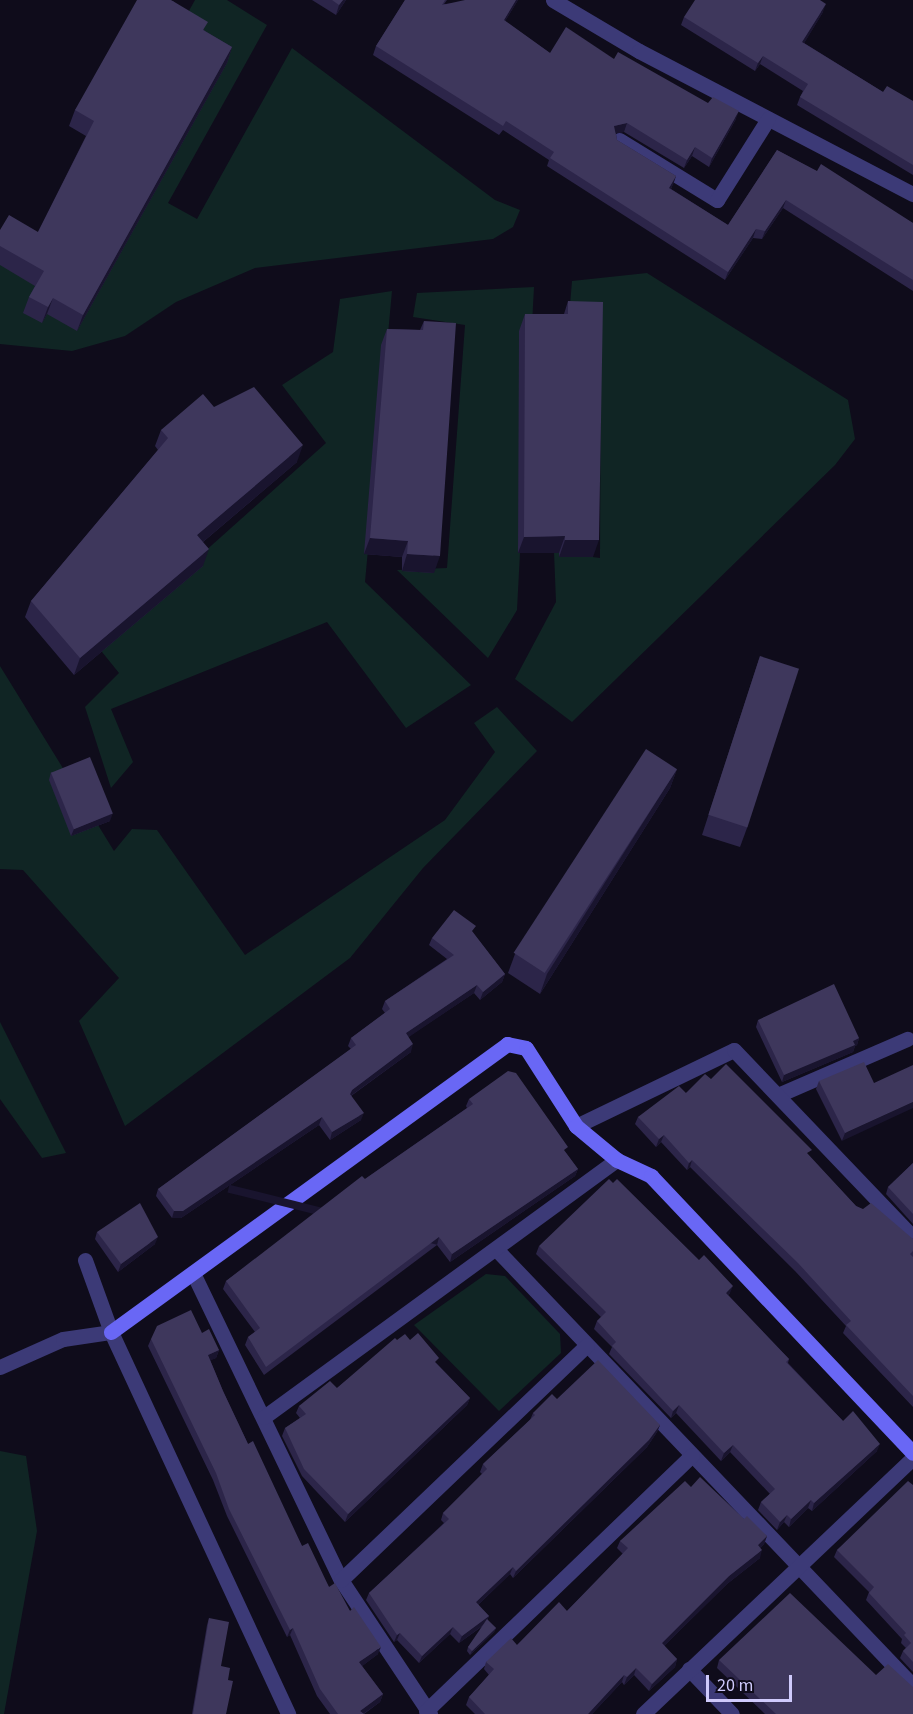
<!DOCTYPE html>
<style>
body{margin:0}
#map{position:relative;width:913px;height:1714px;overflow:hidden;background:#0f0c1b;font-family:"Source Sans 3",sans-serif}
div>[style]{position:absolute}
.green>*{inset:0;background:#102524}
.street>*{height:15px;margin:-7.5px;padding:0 7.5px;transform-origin:7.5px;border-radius:7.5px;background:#3c3a77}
.secondary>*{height:15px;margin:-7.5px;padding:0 7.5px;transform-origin:7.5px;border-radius:7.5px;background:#6967f5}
.wall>*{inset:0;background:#2c2549}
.shaded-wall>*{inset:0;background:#19142e;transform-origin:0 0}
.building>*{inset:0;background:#3e375c;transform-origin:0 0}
span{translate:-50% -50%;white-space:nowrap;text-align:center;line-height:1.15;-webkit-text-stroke:4.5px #0f0c1b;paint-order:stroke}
.scale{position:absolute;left:706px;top:1675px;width:86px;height:27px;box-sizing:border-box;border:3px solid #cfcafc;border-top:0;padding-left:8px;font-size:18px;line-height:21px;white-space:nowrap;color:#cfcafc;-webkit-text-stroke:4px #0f0c1b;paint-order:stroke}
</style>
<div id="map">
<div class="green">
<div style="clip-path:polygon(195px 0,227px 0,267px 25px,168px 203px,197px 219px,292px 48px,495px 200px,520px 210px,513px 227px,493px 239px,255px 268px,176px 302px,125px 336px,72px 351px,0 344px,0 252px,41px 275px)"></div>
<div style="clip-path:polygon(647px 273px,848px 400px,855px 439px,835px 465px,572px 722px,515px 679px,556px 602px,554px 552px,600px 558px,601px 307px,570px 305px,572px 281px)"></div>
<div style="clip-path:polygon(534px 287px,517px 610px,488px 658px,397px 570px,447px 568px,465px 325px,413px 317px,417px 293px)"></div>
<div style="clip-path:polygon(392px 291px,365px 582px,471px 685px,406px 728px,327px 622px,111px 709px,133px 762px,111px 788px,85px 707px,119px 673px,98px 647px,326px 443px,282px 385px,333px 352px,340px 299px)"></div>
<div style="clip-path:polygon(0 666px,114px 851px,132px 829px,157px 830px,245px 955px,445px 820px,495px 752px,474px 723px,497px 707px,537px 751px,423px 868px,350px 958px,125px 1126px,79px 1021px,119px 978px,23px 870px,0 869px)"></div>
<div style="clip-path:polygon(0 1022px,66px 1153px,42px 1158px,0 1099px)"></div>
<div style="clip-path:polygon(486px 1274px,505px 1276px,560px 1334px,561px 1353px,499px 1411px,414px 1325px)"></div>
<div style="clip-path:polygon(0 1451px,26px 1456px,37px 1531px,4px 1714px,0 1714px)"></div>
</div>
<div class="street">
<div style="left:553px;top:0;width:100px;rotate:30.7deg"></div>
<div style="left:639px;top:51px;width:309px;rotate:27.6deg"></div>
<div style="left:619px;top:140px;width:115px;rotate:31.5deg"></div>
<div style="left:717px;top:200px;width:96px;rotate:-57.8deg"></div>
<div style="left:778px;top:1095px;width:141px;rotate:-23.5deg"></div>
<div style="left:576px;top:1126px;width:175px;rotate:-25.7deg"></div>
<div style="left:734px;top:1050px;width:259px;rotate:46.3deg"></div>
<div style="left:496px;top:1249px;width:604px;rotate:46.34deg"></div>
<div style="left:85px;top:1260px;width:77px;rotate:70.1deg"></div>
<div style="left:111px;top:1332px;width:421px;rotate:65.1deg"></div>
<div style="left:193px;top:1273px;width:341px;rotate:64.3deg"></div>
<div style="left:341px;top:1580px;width:161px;rotate:56.4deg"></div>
<div style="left:0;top:1367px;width:69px;rotate:-24deg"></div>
<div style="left:63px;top:1339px;width:49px;rotate:-8.3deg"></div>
<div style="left:264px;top:1417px;width:437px;rotate:-36.1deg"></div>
<div style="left:341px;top:1580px;width:340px;rotate:-43.7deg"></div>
<div style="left:689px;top:1669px;width:62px;rotate:46.3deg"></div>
<div style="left:426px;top:1711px;width:369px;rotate:-43.9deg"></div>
<div style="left:643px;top:1714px;width:372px;rotate:-43.5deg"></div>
</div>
<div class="secondary">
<div style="left:111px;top:1332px;width:490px;rotate:-36deg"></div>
<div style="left:507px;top:1044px;width:19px;rotate:12deg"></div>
<div style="left:526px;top:1048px;width:93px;rotate:57.3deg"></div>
<div style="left:576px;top:1126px;width:53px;rotate:39.7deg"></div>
<div style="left:617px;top:1160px;width:38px;rotate:25deg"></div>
<div style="left:651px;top:1176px;width:381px;rotate:46.6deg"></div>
</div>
<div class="wall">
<div style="clip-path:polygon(312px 0,346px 0,336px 15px)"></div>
<div style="clip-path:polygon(405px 0,447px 0,444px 4px,518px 0,505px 21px,550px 53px,614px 59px,736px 119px,709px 167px,692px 156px,684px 168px,624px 132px,616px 133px,617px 140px,676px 176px,671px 189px,728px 225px,777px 150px,913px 223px,913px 291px,783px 208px,762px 239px,753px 238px,725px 280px,547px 166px,549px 160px,503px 130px,499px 135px,373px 55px,376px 46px)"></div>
<div style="clip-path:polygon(173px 1px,205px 31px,232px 47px,227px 63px,77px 331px,47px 314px,42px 323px,23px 313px,29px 297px,35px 286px,0 265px,0 230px,38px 232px,86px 136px,69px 126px,75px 110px)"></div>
<div style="clip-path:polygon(823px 12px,804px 43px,883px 92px,913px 101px,913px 175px,797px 105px,800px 97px,803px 91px,760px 64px,755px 71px,681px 25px,684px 17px)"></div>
<div style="clip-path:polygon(568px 301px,593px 557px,559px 557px,559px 553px,518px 553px,519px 331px,525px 314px,564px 314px)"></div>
<div style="clip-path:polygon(424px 321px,434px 573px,402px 571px,402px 557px,364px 554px,381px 345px,387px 329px,420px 330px)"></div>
<div style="clip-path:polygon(214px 407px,297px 462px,203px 542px,203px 566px,74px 675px,25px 617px,31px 601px,158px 450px,155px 446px,161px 430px)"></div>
<div style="clip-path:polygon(760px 656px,747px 828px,740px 847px,702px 835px)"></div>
<div style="clip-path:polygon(677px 769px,670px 788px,540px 994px,508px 973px,515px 954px)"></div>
<div style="clip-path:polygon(51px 772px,110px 821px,71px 836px,49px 780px)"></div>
<div style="clip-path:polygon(473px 933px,505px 974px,502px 982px,480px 1000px,474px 993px,408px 1037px,411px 1052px,351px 1096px,361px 1120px,330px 1140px,319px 1125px,181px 1218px,172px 1218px,156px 1196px,158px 1189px,351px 1049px,348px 1046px,351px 1038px,385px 1013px,382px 1009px,385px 1001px,447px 959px,429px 945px,432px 938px)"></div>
<div style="clip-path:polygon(758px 1020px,859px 1038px,857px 1045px,855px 1046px,853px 1052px,782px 1082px,756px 1027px)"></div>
<div style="clip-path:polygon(711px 1079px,810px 1157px,856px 1206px,913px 1239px,913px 1407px,843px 1333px,846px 1326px,795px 1271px,690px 1167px,687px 1170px,661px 1142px,656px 1147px,635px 1124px,638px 1117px,686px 1093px)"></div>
<div style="clip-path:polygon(819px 1081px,874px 1083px,842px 1141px,816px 1089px)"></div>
<div style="clip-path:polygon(469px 1099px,566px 1153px,578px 1169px,575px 1176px,450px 1262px,437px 1245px,264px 1375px,245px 1345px,248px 1337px,255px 1332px,223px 1289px,226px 1281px,365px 1179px,467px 1108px,466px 1106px)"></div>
<div style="clip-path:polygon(913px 1163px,913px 1224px,886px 1194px,888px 1187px)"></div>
<div style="clip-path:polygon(97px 1232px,155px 1244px,118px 1272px,95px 1239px)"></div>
<div style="clip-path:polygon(539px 1246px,730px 1293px,728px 1295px,789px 1359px,788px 1363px,843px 1421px,877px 1451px,812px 1511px,808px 1508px,789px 1527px,784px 1522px,777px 1530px,758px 1510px,761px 1502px,770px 1494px,730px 1452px,721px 1461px,676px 1413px,671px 1418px,609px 1354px,612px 1347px,594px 1329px,597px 1321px,601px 1317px,536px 1254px)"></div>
<div style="clip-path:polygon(202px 1333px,219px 1350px,216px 1358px,210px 1360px,223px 1391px,248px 1444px,302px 1546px,329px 1587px,350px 1611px,378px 1654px,362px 1666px,383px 1694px,380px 1702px,364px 1714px,330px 1714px,317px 1696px,290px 1635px,287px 1637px,227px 1516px,213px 1480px,148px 1346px,151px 1339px)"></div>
<div style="clip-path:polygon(397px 1340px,410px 1340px,437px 1364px,470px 1398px,467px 1405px,345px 1522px,302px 1476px,282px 1436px,285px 1428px,300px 1418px,296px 1413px,299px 1406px,337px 1388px)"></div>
<div style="clip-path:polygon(557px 1399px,660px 1425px,657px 1432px,647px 1447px,513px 1578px,510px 1574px,478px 1605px,489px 1616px,487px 1620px,496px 1628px,494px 1632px,470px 1655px,467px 1651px,468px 1647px,484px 1625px,459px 1643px,450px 1634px,419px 1663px,397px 1640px,394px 1642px,366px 1600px,369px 1593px,444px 1523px,441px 1520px,443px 1513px,482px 1474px,480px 1472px,483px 1464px,530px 1420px,533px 1413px)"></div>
<div style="clip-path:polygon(913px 1485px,913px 1672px,900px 1658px,903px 1651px,906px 1648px,901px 1643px,902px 1639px,866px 1600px,869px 1592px,834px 1557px,837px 1550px)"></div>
<div style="clip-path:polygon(691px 1487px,744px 1519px,767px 1536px,764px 1544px,760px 1548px,760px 1558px,727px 1584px,664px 1646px,677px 1659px,675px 1667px,649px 1691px,634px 1675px,624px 1685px,622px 1682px,592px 1714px,475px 1714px,466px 1705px,469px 1697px,489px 1675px,484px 1669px,486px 1662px,517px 1645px,567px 1611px,623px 1554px,617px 1548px,620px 1541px)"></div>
<div style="clip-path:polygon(209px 1618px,221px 1666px,228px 1680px,226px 1714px,192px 1714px,207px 1625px)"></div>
<div style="clip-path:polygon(719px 1660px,876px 1675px,912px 1688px,913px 1714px,765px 1714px,717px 1668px)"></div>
</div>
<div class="shaded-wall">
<div style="clip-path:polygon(343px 0,346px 0,336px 15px,339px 5px)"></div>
<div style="clip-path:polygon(516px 0,518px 0,501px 28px,504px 20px)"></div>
<div style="clip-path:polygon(826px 4px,823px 12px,800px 50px,802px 42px)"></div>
<div style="clip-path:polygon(232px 47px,227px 63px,77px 331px,83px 315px)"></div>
<div style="clip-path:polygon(763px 56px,760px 64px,755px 71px,758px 63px)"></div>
<div style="clip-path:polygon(739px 111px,736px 119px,709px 167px,712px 158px)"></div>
<div style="clip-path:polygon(627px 123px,624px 132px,611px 134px,614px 126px)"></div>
<div style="clip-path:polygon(695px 147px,692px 156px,684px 168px,687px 160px)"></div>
<div style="clip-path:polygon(676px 176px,673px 185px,666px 196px,669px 188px)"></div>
<div style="clip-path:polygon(786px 200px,783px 208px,762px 239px,765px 231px)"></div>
<div style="clip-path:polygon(756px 229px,753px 238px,725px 280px,728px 272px)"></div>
<div style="clip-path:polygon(53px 298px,47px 314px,42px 323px,48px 307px)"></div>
<div style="clip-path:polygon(303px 445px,297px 462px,191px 552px,197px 535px)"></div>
<div style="clip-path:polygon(565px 536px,559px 553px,518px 553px,524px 537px)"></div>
<div style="clip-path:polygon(370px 538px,408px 541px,402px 557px,364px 554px)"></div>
<div style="clip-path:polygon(565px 540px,599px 540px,593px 557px,559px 557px)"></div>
<div style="clip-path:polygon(209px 549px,203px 566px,74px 675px,80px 658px)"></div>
<div style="clip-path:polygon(407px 554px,440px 556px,434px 573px,402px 571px)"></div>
<div style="clip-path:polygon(677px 769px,670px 788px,540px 994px,547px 974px)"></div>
<div style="clip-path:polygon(113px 813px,110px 821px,71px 836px,74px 829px)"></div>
<div style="clip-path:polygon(505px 974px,502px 982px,480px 1000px,483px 992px)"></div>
<div style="clip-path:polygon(477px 985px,474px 993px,403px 1041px,406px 1033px)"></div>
<div style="clip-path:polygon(859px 1038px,857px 1045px,855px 1046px,853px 1052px,782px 1082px,784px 1075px)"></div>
<div style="clip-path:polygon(413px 1044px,411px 1052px,349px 1097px,352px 1090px)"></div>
<div style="clip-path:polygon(913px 1102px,913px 1108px,842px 1141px,845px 1133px)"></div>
<div style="clip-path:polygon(364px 1113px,361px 1120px,330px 1140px,332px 1132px)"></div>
<div style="clip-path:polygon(322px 1117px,319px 1125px,181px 1218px,172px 1218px,174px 1211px)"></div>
<div style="clip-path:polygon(664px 1135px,661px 1142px,656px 1147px,659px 1139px)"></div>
<div style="clip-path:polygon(692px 1160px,690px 1167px,687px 1170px,689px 1163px)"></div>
<div style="clip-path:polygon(578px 1169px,575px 1176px,450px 1262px,452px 1254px)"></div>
<div style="clip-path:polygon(158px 1237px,155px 1244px,118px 1272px,121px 1264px)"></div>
<div style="left:439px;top:1237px;width:8px;height:216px;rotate:104deg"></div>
<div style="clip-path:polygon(733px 1286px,730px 1293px,723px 1300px,726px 1293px)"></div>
<div style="clip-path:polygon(219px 1350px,216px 1358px,205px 1363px,208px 1355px)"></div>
<div style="clip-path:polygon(470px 1398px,467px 1405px,345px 1522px,348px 1514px)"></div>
<div style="clip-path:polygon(679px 1405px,676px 1413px,671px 1418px,673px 1411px)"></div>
<div style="clip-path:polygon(660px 1425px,657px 1432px,647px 1447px,513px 1578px,516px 1571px)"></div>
<div style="clip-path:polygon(880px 1444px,877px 1451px,812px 1511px,814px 1503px)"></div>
<div style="clip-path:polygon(733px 1445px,730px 1452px,721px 1461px,724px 1453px)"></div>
<div style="clip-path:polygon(811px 1500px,808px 1508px,789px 1527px,791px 1519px)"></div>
<div style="clip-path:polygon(787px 1515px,784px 1522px,777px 1530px,780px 1522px)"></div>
<div style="clip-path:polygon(767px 1536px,764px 1544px,755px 1553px,758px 1545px)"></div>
<div style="clip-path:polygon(762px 1550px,760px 1558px,727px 1584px,659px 1651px,662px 1643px,729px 1576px)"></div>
<div style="clip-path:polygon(513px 1567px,510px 1574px,473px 1610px,476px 1602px)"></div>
<div style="clip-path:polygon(489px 1616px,486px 1623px,459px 1643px,462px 1636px)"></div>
<div style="clip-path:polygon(453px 1627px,450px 1634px,419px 1663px,422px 1656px)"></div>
<div style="clip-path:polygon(293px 1628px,290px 1635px,287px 1637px,290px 1630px)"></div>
<div style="clip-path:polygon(496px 1628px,494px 1632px,470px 1655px,472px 1651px)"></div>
<div style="clip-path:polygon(400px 1633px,397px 1640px,394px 1642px,397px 1635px)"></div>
<div style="clip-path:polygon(381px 1647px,378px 1654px,357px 1670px,359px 1662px)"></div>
<div style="clip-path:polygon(677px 1659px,675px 1667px,649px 1691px,652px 1684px)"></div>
<div style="clip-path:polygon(636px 1668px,634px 1675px,624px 1685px,627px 1677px)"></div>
<div style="clip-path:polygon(624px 1675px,622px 1682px,592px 1714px,588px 1714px)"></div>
<div style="clip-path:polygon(383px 1694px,380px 1702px,363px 1714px,360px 1711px)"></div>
</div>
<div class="building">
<div style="clip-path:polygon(137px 0,171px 0,208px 22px,203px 30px,232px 47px,83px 315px,53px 298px,48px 307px,29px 297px,44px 271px,0 246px,0 230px,9px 215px,38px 232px,94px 121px,75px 110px)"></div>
<div style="clip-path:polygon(332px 0,343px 0,339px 5px)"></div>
<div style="clip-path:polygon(405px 0,445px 0,442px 5px,465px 0,516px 0,504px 20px,550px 53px,566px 27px,614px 59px,618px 52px,708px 103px,713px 97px,739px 111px,712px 158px,695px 147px,687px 160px,627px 123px,614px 126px,617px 140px,676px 176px,669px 188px,728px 225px,777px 150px,817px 171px,821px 164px,913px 223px,913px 280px,786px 200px,765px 231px,756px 229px,728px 272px,550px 158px,554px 152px,506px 121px,503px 126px,376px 46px)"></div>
<div style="clip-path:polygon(695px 0,820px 0,826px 4px,802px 42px,883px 92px,887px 86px,913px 101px,913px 165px,800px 97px,808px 84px,763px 56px,758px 63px,684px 17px)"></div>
<div style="clip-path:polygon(568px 301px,603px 302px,599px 540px,565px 540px,565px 536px,524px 537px,525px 314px,568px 314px)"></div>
<div style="clip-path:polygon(424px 321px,456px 323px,440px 556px,407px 554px,408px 541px,370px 538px,387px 329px,423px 330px)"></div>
<div style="clip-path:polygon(254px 387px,303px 445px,197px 535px,209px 549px,80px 658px,31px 601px,168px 438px,161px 430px,203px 394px,214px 407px)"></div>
<div style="left:760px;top:656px;width:41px;height:167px;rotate:18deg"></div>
<div style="left:646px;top:749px;width:37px;height:243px;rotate:33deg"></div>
<div style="left:90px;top:757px;width:61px;height:42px;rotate:68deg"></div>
<div style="clip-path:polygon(454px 910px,476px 926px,472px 931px,505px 974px,483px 992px,477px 985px,406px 1033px,413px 1044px,352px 1090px,350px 1094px,364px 1113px,332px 1132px,322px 1117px,183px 1211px,174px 1211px,158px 1189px,356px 1045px,351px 1038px,390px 1009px,385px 1001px,454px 955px,432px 938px)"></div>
<div style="clip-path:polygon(834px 984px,859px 1038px,853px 1041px,855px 1045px,784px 1075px,758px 1020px)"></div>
<div style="clip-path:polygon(864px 1062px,874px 1083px,913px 1065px,913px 1102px,845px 1133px,819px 1081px)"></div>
<div style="clip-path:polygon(726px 1064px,812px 1150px,807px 1153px,856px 1206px,863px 1209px,871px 1203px,913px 1239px,913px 1251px,910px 1254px,913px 1257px,913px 1396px,846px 1325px,851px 1321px,798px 1263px,692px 1160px,689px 1163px,664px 1135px,659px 1139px,638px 1117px,679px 1086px,686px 1093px,705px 1074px,711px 1079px)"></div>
<div style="clip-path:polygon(508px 1071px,516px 1073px,568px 1147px,564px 1150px,578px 1169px,452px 1254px,439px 1237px,266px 1367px,248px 1337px,260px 1328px,226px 1281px,362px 1176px,365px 1179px,473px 1104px,469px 1099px)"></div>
<div style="clip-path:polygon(913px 1163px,913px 1214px,888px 1187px)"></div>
<div style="clip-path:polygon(609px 1179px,613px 1183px,617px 1179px,699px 1260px,704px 1255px,733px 1286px,726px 1293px,789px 1359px,786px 1362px,843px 1421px,853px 1411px,880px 1444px,814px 1503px,811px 1500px,791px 1519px,787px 1515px,780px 1522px,761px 1502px,775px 1489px,733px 1445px,724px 1453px,679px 1405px,673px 1411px,612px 1346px,616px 1342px,597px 1321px,606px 1312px,539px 1246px)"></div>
<div style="clip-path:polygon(140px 1203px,158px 1237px,121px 1264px,97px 1232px)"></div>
<div style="clip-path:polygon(191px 1310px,202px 1333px,209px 1329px,219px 1350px,208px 1355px,223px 1391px,248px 1444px,253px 1441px,302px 1546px,308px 1543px,329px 1587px,335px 1583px,350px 1611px,354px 1607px,381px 1647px,359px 1662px,383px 1694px,360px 1711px,364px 1714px,338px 1714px,320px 1689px,293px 1628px,290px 1630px,229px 1509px,216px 1473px,151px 1339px,157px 1326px)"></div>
<div style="clip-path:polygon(418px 1333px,439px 1358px,435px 1362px,470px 1398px,348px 1514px,304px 1469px,285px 1428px,306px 1414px,299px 1406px,330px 1381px,337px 1388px,395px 1338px,397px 1340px,405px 1334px,410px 1340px)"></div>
<div style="clip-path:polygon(598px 1360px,660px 1425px,649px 1440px,516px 1571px,513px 1567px,476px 1602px,489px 1616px,462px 1636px,453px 1627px,422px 1656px,400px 1633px,397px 1635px,369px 1593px,449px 1519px,443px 1513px,487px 1469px,483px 1464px,535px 1415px,533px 1413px,552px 1394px,557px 1399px)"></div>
<div style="clip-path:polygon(700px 1477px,744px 1519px,747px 1516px,767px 1536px,758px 1545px,762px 1550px,729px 1576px,662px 1643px,677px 1659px,652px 1684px,636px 1668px,627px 1677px,624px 1675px,588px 1714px,485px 1714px,469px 1697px,494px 1669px,486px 1662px,511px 1638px,517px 1645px,559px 1602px,567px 1611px,628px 1548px,620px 1541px,685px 1481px,691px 1487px)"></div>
<div style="clip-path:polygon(908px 1481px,913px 1485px,913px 1662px,903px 1651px,911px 1643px,904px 1635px,906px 1633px,869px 1593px,874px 1587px,837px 1550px)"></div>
<div style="clip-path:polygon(790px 1593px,876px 1675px,888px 1664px,913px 1687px,913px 1714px,776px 1714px,719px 1660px)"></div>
<div style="clip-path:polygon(209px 1618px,229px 1622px,221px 1666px,230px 1668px,228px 1680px,233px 1681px,226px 1714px,193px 1714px)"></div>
<div style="clip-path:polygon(487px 1619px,496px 1628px,472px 1651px,468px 1647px)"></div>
</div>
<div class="scale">20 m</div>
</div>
